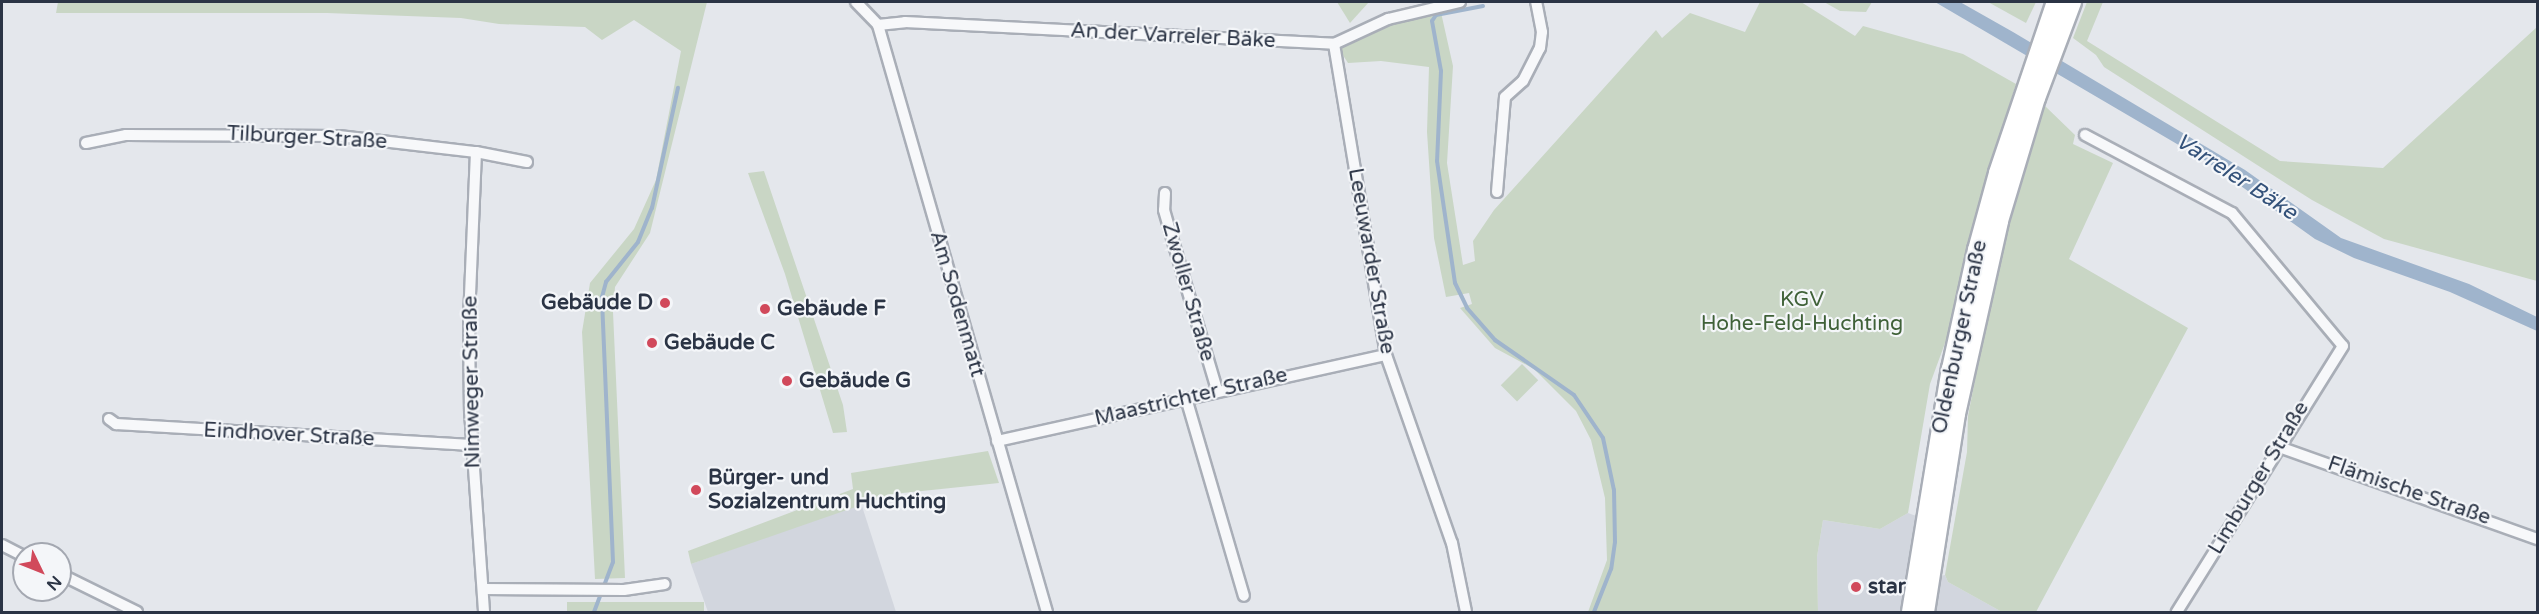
<!DOCTYPE html>
<meta charset="utf-8">
<style>
body{margin:0}
#map{position:relative;width:2539px;height:614px;overflow:hidden;background:#e4e7ec;font-family:"Varela Round",sans-serif}
div>[style]{position:absolute}
.built>*{inset:0;background:#d2d6de}
.green>*{inset:0;background:#c9d6c5;transform-origin:0 0}
.water>*{inset:0;background:#9fb4cc}
.stream>*{height:4px;margin:-2px;padding:0 2px;transform-origin:2px;border-radius:2px;background:#9fb4cc}
.roads{filter:drop-shadow(2px 0 #a9aeb7) drop-shadow(-2px 0 #a9aeb7) drop-shadow(0 2px #a9aeb7) drop-shadow(0 -2px #a9aeb7)}
.street>*{height:10px;margin:-5px;padding:0 5px;transform-origin:5px;border-radius:5px;background:#f7f8fa}
.highway>*{height:18px;margin:-9px;padding:0 9px;transform-origin:9px;border-radius:9px;background:#fff}
.dots>*{width:16px;height:16px;translate:-50% -50%;box-sizing:border-box;border:3px solid #f4f6f9;border-radius:50%}
span{translate:-50% -50%;white-space:nowrap;text-align:center;line-height:1.15;-webkit-text-stroke:4.5px #f4f6f9;paint-order:stroke}
.street-label{font-size:21px;color:#2b3445}
.park-label{font-size:21px;color:#3f6138}
.poi-label{font-size:21px;color:#2b3445;font-weight:700}
.right{translate:-100% -50%;text-align:right}
.left{translate:0 -50%;text-align:left}
.water-label{font-size:22px;color:#34527a;font-style:italic}
.frame{position:absolute;inset:0;border:3px solid #2b3445;pointer-events:none}
.north{position:absolute;left:12px;top:542px;width:60px;height:60px;box-sizing:border-box;background:#f4f6f9;border:2px solid #a4a8b1;border-radius:50%;rotate:133deg;font-size:16px;font-weight:700;line-height:24px;text-align:center;color:#2b3445}
.north::after{content:'';display:block;margin:auto;width:21px;height:27px;background:#d1495b;clip-path:polygon(50% 0,100% 100%,50% 72%,0 100%)}
</style>
<div id="map">
<div class="built">
<div style="clip-path:polygon(861px 503px,896px 612px,708px 612px,691px 564px)"></div>
<div style="clip-path:polygon(1908px 513px,1919px 517px,1904px 612px,1818px 612px,1817px 557px,1823px 520px,1880px 529px)"></div>
<div style="clip-path:polygon(1945px 575px,1948px 582px,2002px 612px,1931px 612px,1936px 577px)"></div>
</div>
<div class="green">
<div style="clip-path:polygon(58px 2px,707px 2px,650px 233px,615px 287px,613px 312px,625px 578px,595px 579px,582px 332px,590px 283px,634px 229px,656px 180px,681px 51px,634px 20px,602px 40px,585px 27px,499px 24px,461px 18px,327px 13px,56px 13px)"></div>
<div style="clip-path:polygon(1337px 2px,1369px 2px,1350px 23px)"></div>
<div style="clip-path:polygon(1760px 2px,1801px 2px,1855px 36px,1863px 26px,1963px 54px,2016px 84px,1998px 141px,1952px 324px,1930px 384px,1908px 513px,1880px 529px,1823px 520px,1817px 557px,1818px 612px,1588px 612px,1607px 560px,1605px 498px,1591px 440px,1576px 411px,1534px 369px,1495px 348px,1460px 308px,1472px 304px,1469px 293px,1446px 297px,1434px 238px,1427px 132px,1429px 67px,1381px 61px,1348px 63px,1339px 49px,1388px 23px,1440px 8px,1453px 66px,1447px 163px,1463px 265px,1475px 261px,1473px 241px,1494px 210px,1656px 30px,1662px 38px,1690px 13px,1745px 32px)"></div>
<div style="clip-path:polygon(1824px 2px,1872px 2px,1866px 12px,1840px 11px)"></div>
<div style="clip-path:polygon(1988px 2px,2036px 2px,2026px 23px)"></div>
<div style="clip-path:polygon(2087px 2px,2103px 2px,2087px 41px,2280px 161px,2383px 168px,2537px 27px,2537px 281px,2384px 239px,2312px 200px,2104px 67px,2096px 55px,2073px 38px)"></div>
<div style="clip-path:polygon(2045px 106px,2075px 135px,2073px 144px,2113px 163px,2069px 259px,2188px 328px,2036px 612px,2002px 612px,1948px 582px,1945px 575px,1967px 452px,1968px 416px,1997px 266px)"></div>
<div style="clip-path:polygon(764px 171px,843px 405px,847px 432px,833px 433px,785px 274px,748px 173px)"></div>
<div style="left:1522px;top:364px;width:23px;height:30px;rotate:45deg"></div>
<div style="clip-path:polygon(988px 451px,999px 483px,893px 494px,691px 564px,688px 551px,853px 489px,851px 473px)"></div>
<div style="left:567px;top:602px;width:137px;height:10px"></div>
</div>
<div class="water">
<div style="clip-path:polygon(1935px 2px,1960px 2px,2013px 32px,2245px 170px,2341px 238px,2469px 284px,2537px 317px,2537px 331px,2450px 292px,2354px 258px,2315px 239px,2206px 161px)"></div>
</div>
<div class="stream">
<div style="left:1483px;top:6px;width:48px;rotate:169.2deg"></div>
<div style="left:1436px;top:15px;width:7px;rotate:124deg"></div>
<div style="left:1432px;top:21px;width:51px;rotate:79.8deg"></div>
<div style="left:1441px;top:71px;width:90px;rotate:92.5deg"></div>
<div style="left:1437px;top:161px;width:123px;rotate:81.6deg"></div>
<div style="left:1455px;top:283px;width:28px;rotate:64deg"></div>
<div style="left:1467px;top:308px;width:43px;rotate:48.8deg"></div>
<div style="left:1495px;top:340px;width:96px;rotate:34.8deg"></div>
<div style="left:1574px;top:395px;width:52px;rotate:56deg"></div>
<div style="left:1603px;top:438px;width:53px;rotate:78.1deg"></div>
<div style="left:1614px;top:490px;width:52px;rotate:88.9deg"></div>
<div style="left:1615px;top:542px;width:27px;rotate:98deg"></div>
<div style="left:1611px;top:569px;width:46px;rotate:111.6deg"></div>
<div style="left:594px;top:612px;width:53px;rotate:-69.2deg"></div>
<div style="left:613px;top:562px;width:265px;rotate:-92.4deg"></div>
<div style="left:602px;top:297px;width:16px;rotate:-75deg"></div>
<div style="left:606px;top:282px;width:51px;rotate:-51.3deg"></div>
<div style="left:638px;top:242px;width:37px;rotate:-68deg"></div>
<div style="left:652px;top:208px;width:123px;rotate:-77.8deg"></div>
</div>
<div class="roads">
<div class="street">
<div style="left:856px;top:2px;width:32px;rotate:46deg"></div>
<div style="left:878px;top:25px;width:611px;rotate:73.94deg"></div>
<div style="left:878px;top:25px;width:27px;rotate:-6deg"></div>
<div style="left:905px;top:22px;width:430px;rotate:2.9deg"></div>
<div style="left:1334px;top:44px;width:60px;rotate:-24.8deg"></div>
<div style="left:1388px;top:19px;width:74px;rotate:-13.3deg"></div>
<div style="left:1334px;top:44px;width:315px;rotate:80.5deg"></div>
<div style="left:1386px;top:355px;width:199px;rotate:70.7deg"></div>
<div style="left:1452px;top:543px;width:70px;rotate:78.5deg"></div>
<div style="left:2085px;top:135px;width:166px;rotate:28deg"></div>
<div style="left:2232px;top:213px;width:173px;rotate:50.2deg"></div>
<div style="left:2343px;top:346px;width:314px;rotate:122deg"></div>
<div style="left:86px;top:143px;width:41px;rotate:-11.3deg"></div>
<div style="left:126px;top:135px;width:213px;rotate:0.3deg"></div>
<div style="left:339px;top:136px;width:138px;rotate:6.7deg"></div>
<div style="left:476px;top:152px;width:52px;rotate:11.1deg"></div>
<div style="left:476px;top:152px;width:167px;rotate:92.4deg"></div>
<div style="left:469px;top:319px;width:92px;rotate:89.4deg"></div>
<div style="left:470px;top:411px;width:201px;rotate:86deg"></div>
<div style="left:1497px;top:192px;width:95px;rotate:-85.2deg"></div>
<div style="left:1505px;top:97px;width:24px;rotate:-42deg"></div>
<div style="left:1523px;top:81px;width:37px;rotate:-63deg"></div>
<div style="left:1540px;top:48px;width:16px;rotate:-83deg"></div>
<div style="left:1542px;top:32px;width:31px;rotate:-101deg"></div>
<div style="left:1165px;top:193px;width:17px;rotate:93deg"></div>
<div style="left:1164px;top:210px;width:40px;rotate:74deg"></div>
<div style="left:1175px;top:248px;width:148px;rotate:73.5deg"></div>
<div style="left:1186px;top:398px;width:206px;rotate:73.7deg"></div>
<div style="left:109px;top:419px;width:9px;rotate:36deg"></div>
<div style="left:116px;top:424px;width:356px;rotate:3.4deg"></div>
<div style="left:997px;top:441px;width:398px;rotate:-12.5deg"></div>
<div style="left:2279px;top:447px;width:275px;rotate:19.6deg"></div>
<div style="left:2px;top:545px;width:25px;rotate:27deg"></div>
<div style="left:60px;top:574px;width:86px;rotate:26.3deg"></div>
<div style="left:483px;top:589px;width:141px;rotate:0.4deg"></div>
<div style="left:624px;top:590px;width:41px;rotate:-8.3deg"></div>
</div>
<div class="highway">
<div style="left:1911px;top:612px;width:246px;rotate:-80.7deg"></div>
<div style="left:1951px;top:369px;width:122px;rotate:-77.7deg"></div>
<div style="left:1977px;top:250px;width:80px;rotate:-74.7deg"></div>
<div style="left:1998px;top:173px;width:181px;rotate:-71.3deg"></div>
<div style="left:1925px;top:612px;width:200px;rotate:-81.1deg"></div>
<div style="left:1956px;top:414px;width:198px;rotate:-77.4deg"></div>
<div style="left:1999px;top:221px;width:128px;rotate:-73.3deg"></div>
<div style="left:2036px;top:98px;width:103px;rotate:-69.4deg"></div>
</div>
</div>
<div class="dots">
<div style="left:665px;top:303px;background:#d1495b"></div>
<div style="left:765px;top:309px;background:#d1495b"></div>
<div style="left:652px;top:343px;background:#d1495b"></div>
<div style="left:787px;top:381px;background:#d1495b"></div>
<div style="left:696px;top:490px;background:#d1495b"></div>
<div style="left:1856px;top:587px;background:#d1495b"></div>
</div>
<div class="street-label">
<span style="left:1173px;top:36px;rotate:3deg">An der Varreler Bäke</span>
<span style="left:307px;top:138px;rotate:3deg">Tilburger Straße</span>
<span style="left:1371px;top:261px;rotate:80deg">Leeuwarder Straße</span>
<span style="left:1188px;top:292px;rotate:74deg">Zwoller Straße</span>
<span style="left:957px;top:304px;rotate:74deg">Am Sodenmatt</span>
<span style="left:1960px;top:337px;rotate:-78deg">Oldenburger Straße</span>
<span style="left:472px;top:382px;rotate:-91deg">Nimweger Straße</span>
<span style="left:1191px;top:397px;rotate:-13deg">Maastrichter Straße</span>
<span style="left:289px;top:435px;rotate:3deg">Eindhover Straße</span>
<span style="left:2259px;top:478px;rotate:-59deg">Limburger Straße</span>
<span style="left:2409px;top:491px;rotate:19deg">Flämische Straße</span>
</div>
<div class="park-label">
<span style="left:1802px;top:312px">KGV<br>Hohe-Feld-Huchting</span>
</div>
<div class="poi-label">
<span class="right" style="left:653px;top:303px">Gebäude D</span>
<span class="left" style="left:777px;top:309px">Gebäude F</span>
<span class="left" style="left:664px;top:343px">Gebäude C</span>
<span class="left" style="left:799px;top:381px">Gebäude G</span>
<span class="left" style="left:708px;top:490px">Bürger- und<br>Sozialzentrum Huchting</span>
<span class="left" style="left:1868px;top:587px">star</span>
</div>
<div class="water-label">
<span style="left:2236px;top:177px;rotate:33deg">Varreler Bäke</span>
</div>
<div class="frame"></div>
<div class="north">N</div>
</div>
